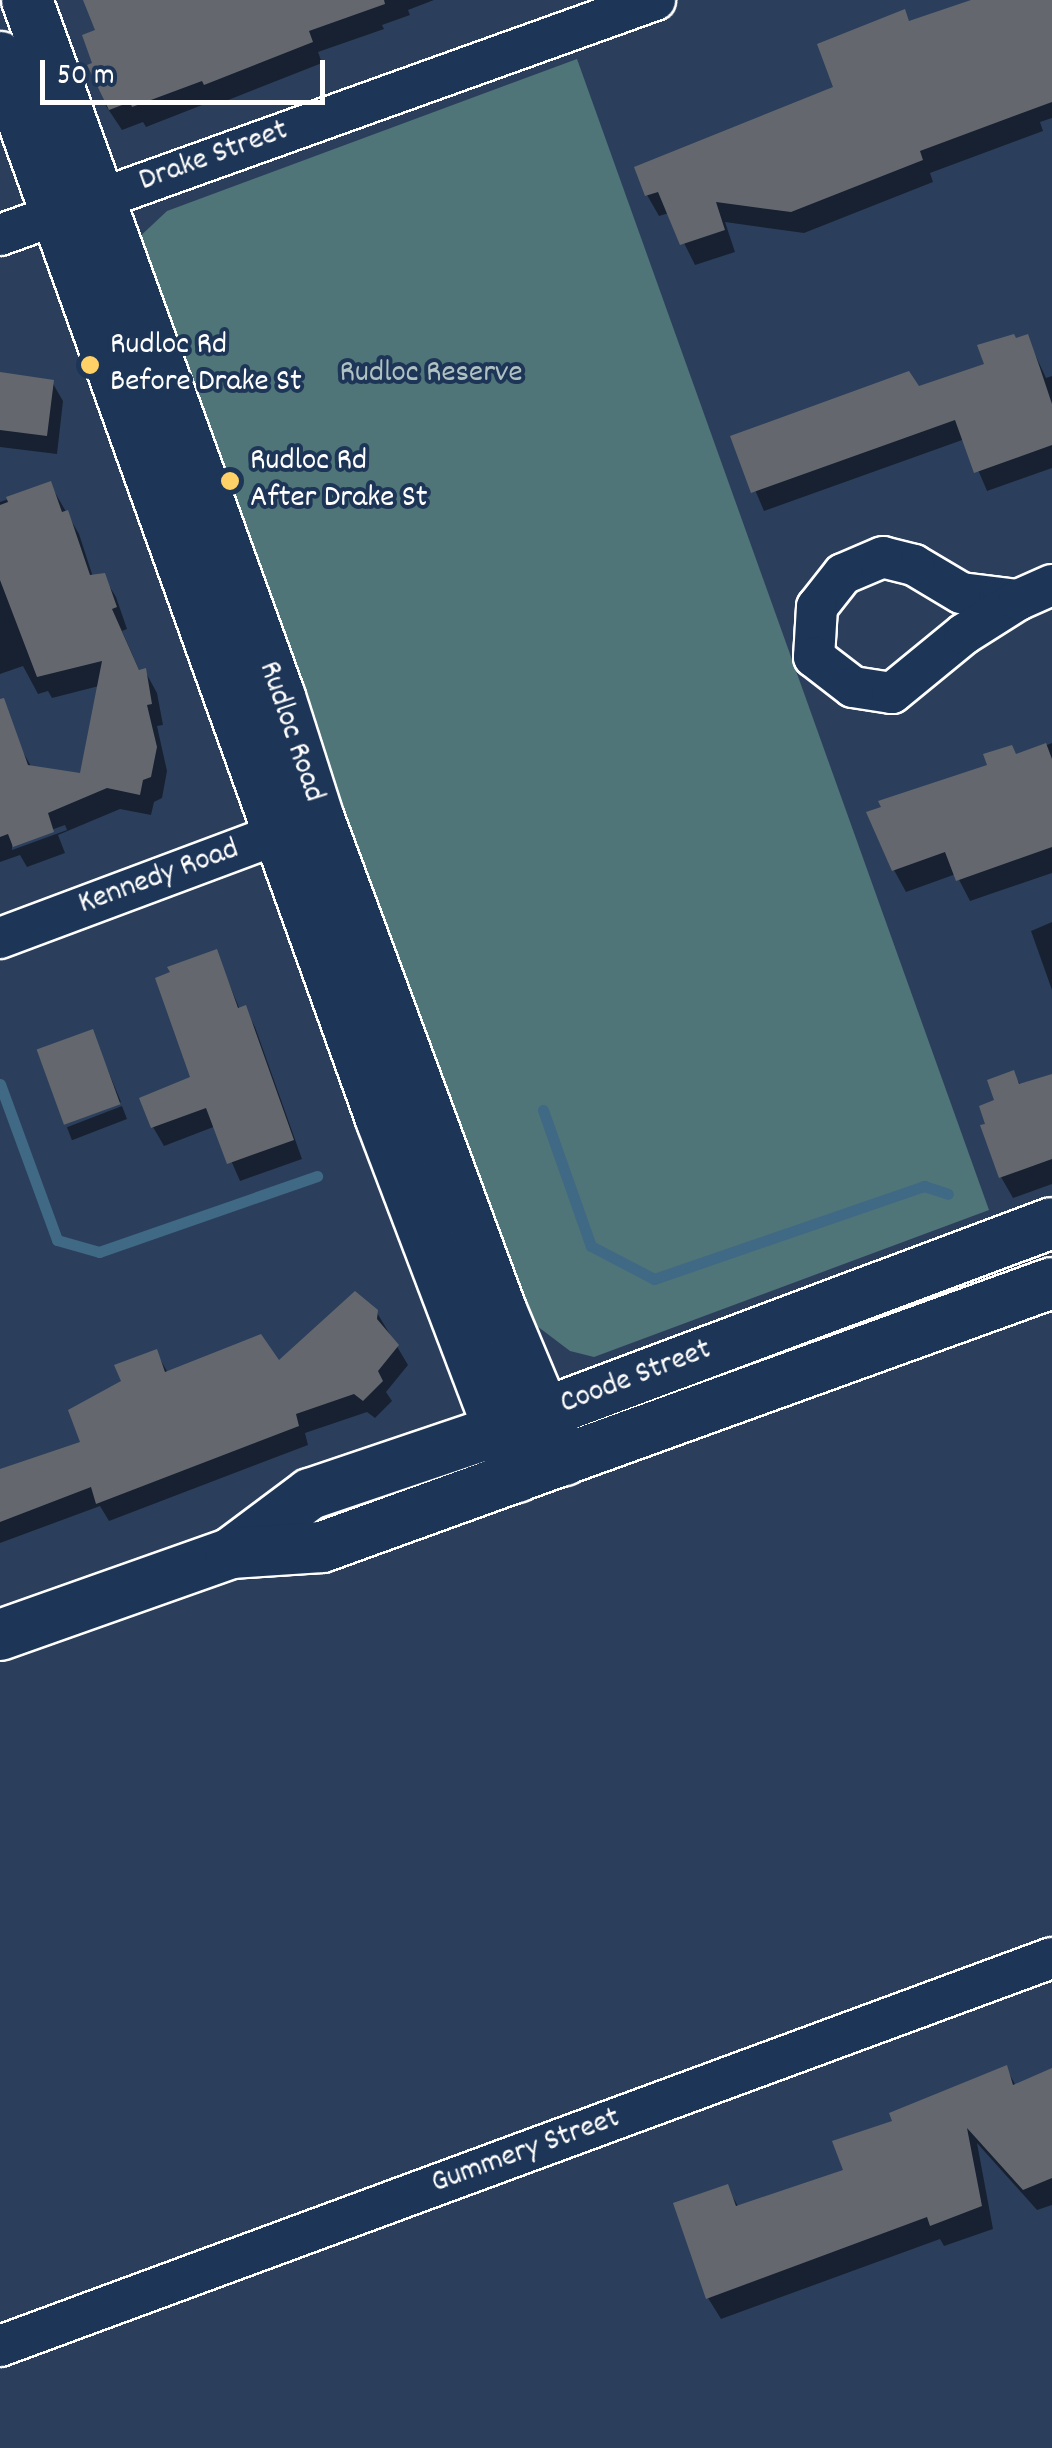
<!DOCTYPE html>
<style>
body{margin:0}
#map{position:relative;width:1052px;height:2448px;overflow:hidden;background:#2b3f5c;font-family:Dekko,sans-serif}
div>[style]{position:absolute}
.green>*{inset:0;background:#4f7578}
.shadow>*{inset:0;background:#0007;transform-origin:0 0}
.stream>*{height:11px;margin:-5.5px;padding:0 5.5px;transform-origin:5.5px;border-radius:5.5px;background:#3f6985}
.building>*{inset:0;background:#64686e;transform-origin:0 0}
.roads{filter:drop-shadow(2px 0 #fff) drop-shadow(-2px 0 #fff) drop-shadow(0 2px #fff) drop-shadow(0 -2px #fff)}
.minor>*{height:40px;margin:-20px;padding:0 20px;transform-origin:20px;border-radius:20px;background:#1d3557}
.major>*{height:50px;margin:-25px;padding:0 25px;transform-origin:25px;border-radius:25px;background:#1d3557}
.dots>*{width:28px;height:28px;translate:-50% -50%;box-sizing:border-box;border:5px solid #1d3557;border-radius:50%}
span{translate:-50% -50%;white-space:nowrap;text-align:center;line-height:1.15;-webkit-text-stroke:8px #1d3557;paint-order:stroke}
.street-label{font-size:32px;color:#fff}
.poi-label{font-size:32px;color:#fff}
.left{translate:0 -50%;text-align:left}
.park-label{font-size:32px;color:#b0c1c2}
.scale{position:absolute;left:40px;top:60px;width:285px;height:45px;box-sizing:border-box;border:5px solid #fff;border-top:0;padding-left:12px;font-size:30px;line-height:35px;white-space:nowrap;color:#fff;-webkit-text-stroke:8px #1d3557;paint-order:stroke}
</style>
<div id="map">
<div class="green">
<div style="clip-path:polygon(577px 59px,989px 1210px,594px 1357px,570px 1351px,537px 1326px,430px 1084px,134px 242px,167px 211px)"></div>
</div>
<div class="shadow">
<div style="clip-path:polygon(86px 0,434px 0,408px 10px,410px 15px,382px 25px,384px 29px,318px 52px,322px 63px,218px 104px,215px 100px,146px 127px,143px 122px,122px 130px,106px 106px,85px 37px,99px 31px)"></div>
<div style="clip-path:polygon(979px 0,1052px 0,1052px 118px,1040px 122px,1043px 131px,930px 173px,933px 182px,804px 233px,725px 222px,735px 252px,695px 265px,669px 213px,659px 216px,647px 195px,836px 88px,904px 12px,910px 23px)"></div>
<div style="clip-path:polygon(1027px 337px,1046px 378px,1052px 376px,1052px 468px,987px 491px,965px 439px,764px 511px,733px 438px,918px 389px,987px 365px)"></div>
<div style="clip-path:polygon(0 375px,52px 382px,63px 401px,57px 454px,0 447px)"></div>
<div style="clip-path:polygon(evenodd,50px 484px,79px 534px,93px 577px,103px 576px,116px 597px,127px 629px,122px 631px,140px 672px,145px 671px,157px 693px,163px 725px,157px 726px,167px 771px,162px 798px,154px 802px,151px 815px,120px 809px,58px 835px,65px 853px,27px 867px,20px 855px,0 862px,0 754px,19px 745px,32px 768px,82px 776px,99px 686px,52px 698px,48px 691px,38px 694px,23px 666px,0 674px,0 502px,50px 484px,65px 825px,67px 830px,12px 850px,12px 844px,65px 825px)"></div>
<div style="clip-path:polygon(1052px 743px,1052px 873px,970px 901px,956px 874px,906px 892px,894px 870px,1016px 757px)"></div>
<div style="clip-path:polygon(1052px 922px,1052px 990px,1031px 931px)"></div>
<div style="clip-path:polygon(216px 952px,240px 1010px,245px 1008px,255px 1027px,302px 1159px,240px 1181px,216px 1126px,164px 1146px,153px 1127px,193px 1079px)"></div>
<div style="clip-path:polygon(92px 1032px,121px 1102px,65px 1122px)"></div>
<div style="clip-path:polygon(1013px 1073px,1021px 1086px,1052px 1093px,1052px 1184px,1013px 1198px,1001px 1177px)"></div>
<div style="left:122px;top:1106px;width:14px;height:59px;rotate:69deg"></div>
<div style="clip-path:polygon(376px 1311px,408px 1365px,386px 1392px,392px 1401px,375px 1418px,367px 1412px,305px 1433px,308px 1445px,109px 1521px,100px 1506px,0 1543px,0 1472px,83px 1444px,125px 1382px,156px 1352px,168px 1373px,279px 1364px)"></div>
<div style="clip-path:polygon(1006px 2068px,1016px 2086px,1052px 2071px,1052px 2205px,1037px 2210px,977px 2143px,993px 2229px,944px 2246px,940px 2239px,721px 2319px,708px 2298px,727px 2187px,739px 2208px,846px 2172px,895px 2122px)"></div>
</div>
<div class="stream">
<div style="left:0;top:1084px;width:166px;rotate:69.9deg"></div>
<div style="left:57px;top:1240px;width:44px;rotate:15.9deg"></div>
<div style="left:99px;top:1252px;width:231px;rotate:-19.2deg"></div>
<div style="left:543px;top:1110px;width:144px;rotate:70.6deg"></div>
<div style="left:591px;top:1246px;width:71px;rotate:27.6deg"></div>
<div style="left:654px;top:1279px;width:286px;rotate:-19deg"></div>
<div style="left:924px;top:1186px;width:25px;rotate:18deg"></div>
</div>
<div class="building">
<div style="clip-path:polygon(83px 0,384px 0,385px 4px,309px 31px,313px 42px,204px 85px,202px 81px,132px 107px,130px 102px,109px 110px,87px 65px,92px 63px,82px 35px,95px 30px)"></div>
<div style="clip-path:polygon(971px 0,1052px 0,1052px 102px,920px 151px,923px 160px,791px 212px,716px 202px,725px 230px,680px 245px,658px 192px,645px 196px,634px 167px,833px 87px,817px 44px,905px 9px,909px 21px)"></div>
<div style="clip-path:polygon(1014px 334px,1016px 338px,1028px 334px,1040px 368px,1052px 404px,1052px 445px,974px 473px,955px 420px,751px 493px,730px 436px,909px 371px,919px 386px,984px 364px,977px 345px)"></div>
<div style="clip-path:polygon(0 372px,54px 380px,47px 436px,0 430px)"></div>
<div style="clip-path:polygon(51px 481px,62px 512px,68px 510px,90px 575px,105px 573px,117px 607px,112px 609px,139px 670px,146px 668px,152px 704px,147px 705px,157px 747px,151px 777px,143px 780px,140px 795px,107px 788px,48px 813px,54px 832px,13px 847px,8px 834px,0 837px,0 699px,4px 698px,28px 765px,80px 773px,102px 661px,37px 677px,0 580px,0 505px,8px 502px,6px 497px)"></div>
<div style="clip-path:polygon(1046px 743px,1052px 759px,1052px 847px,956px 881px,945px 852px,892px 871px,866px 812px,881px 807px,878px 801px,987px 765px,983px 754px,1012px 745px,1016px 754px)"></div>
<div style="clip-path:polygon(217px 949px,238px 1008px,246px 1005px,294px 1140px,227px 1164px,206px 1108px,151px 1128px,139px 1098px,190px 1077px,155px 978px,170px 972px,167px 967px)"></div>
<div style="left:93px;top:1029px;width:80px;height:60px;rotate:70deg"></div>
<div style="clip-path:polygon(1014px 1070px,1019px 1084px,1052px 1074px,1052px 1159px,999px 1178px,980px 1125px,985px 1124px,979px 1106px,994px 1100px,987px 1080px)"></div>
<div style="clip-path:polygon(355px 1291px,378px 1310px,377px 1319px,399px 1345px,378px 1371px,383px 1381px,363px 1401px,354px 1394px,296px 1414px,299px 1426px,96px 1504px,91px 1487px,0 1522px,0 1469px,80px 1442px,68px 1410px,121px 1381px,114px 1365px,157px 1349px,165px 1372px,261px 1334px,279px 1360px)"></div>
<div style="clip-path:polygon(1007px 2065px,1013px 2085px,1052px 2068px,1052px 2178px,1023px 2190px,967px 2128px,982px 2206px,930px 2226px,927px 2217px,706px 2299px,673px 2203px,728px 2184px,736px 2206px,843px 2170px,832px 2141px,892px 2121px,889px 2113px)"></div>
</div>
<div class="roads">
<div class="minor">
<div style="left:0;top:235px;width:696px;rotate:-19.74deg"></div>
<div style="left:1018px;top:600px;width:57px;rotate:-173deg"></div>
<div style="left:961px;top:593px;width:55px;rotate:-149.2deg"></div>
<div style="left:914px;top:565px;width:32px;rotate:-166deg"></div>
<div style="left:883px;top:557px;width:43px;rotate:157deg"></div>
<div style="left:843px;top:574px;width:42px;rotate:128.2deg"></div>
<div style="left:817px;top:607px;width:50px;rotate:93.4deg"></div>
<div style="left:814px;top:657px;width:49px;rotate:37.6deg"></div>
<div style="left:853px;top:687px;width:39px;rotate:9deg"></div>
<div style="left:892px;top:693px;width:93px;rotate:-39.3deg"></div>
<div style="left:964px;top:634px;width:64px;rotate:-32.2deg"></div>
<div style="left:1018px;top:600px;width:37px;rotate:-24deg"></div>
<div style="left:0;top:938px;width:326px;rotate:-20.5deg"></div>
<div style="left:0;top:2346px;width:1121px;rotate:-20.25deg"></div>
</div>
<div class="major">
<div style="left:27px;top:0;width:741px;rotate:70.05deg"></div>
<div style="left:280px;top:697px;width:128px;rotate:72.3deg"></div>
<div style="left:319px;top:819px;width:524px;rotate:69.66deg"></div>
<div style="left:501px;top:1310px;width:163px;rotate:67.2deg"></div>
<div style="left:0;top:57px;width:1128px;rotate:70.26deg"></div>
<div style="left:381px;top:1119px;width:383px;rotate:69.2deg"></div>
<div style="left:231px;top:1553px;width:99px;rotate:-36.8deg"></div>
<div style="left:310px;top:1494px;width:200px;rotate:-18.7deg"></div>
<div style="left:499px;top:1430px;width:590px;rotate:-20.52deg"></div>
<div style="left:0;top:1635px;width:245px;rotate:-19.5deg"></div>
<div style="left:231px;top:1553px;width:91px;rotate:-3.8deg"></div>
<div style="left:322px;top:1547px;width:776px;rotate:-19.88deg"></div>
</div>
</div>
<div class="dots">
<div style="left:90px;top:365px;background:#ffd166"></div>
<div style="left:230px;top:481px;background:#ffd166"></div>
</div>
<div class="street-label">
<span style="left:214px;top:157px;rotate:-20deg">Drake Street</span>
<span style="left:290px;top:732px;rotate:71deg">Rudloc Road</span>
<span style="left:159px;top:878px;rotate:-20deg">Kennedy Road</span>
<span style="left:636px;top:1378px;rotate:-21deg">Coode Street</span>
<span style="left:526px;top:2152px;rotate:-20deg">Gummery Street</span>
</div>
<div class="poi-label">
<span class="left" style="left:110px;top:365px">Rudloc Rd<br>Before Drake St</span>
<span class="left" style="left:250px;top:481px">Rudloc Rd<br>After Drake St</span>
</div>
<div class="park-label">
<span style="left:431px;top:374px">Rudloc Reserve</span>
</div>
<div class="scale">50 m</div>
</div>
